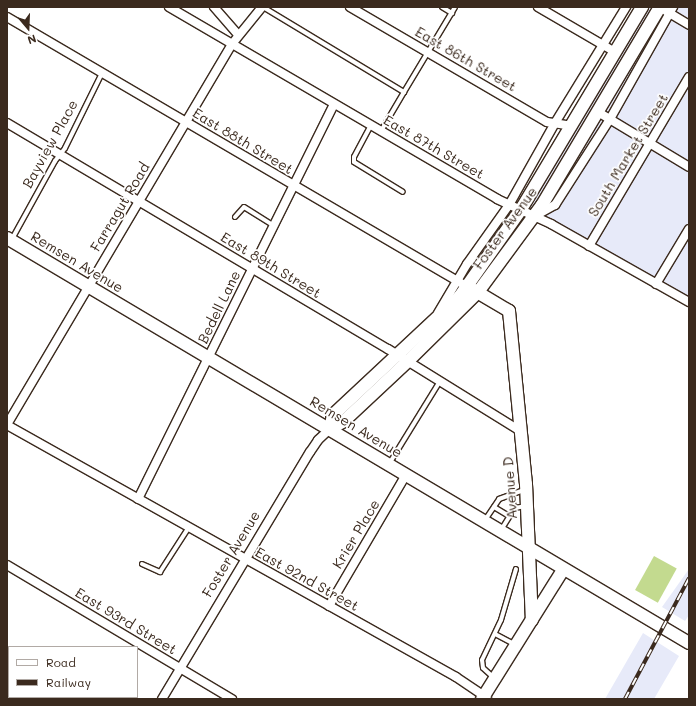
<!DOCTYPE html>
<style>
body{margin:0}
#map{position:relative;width:696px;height:706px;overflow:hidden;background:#fff;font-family:Mali,sans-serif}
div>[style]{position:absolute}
.built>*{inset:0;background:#e7eaf9}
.green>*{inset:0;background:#c3da8f;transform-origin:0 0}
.roads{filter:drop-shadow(1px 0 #3b2a1e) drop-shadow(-1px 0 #3b2a1e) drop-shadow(0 1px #3b2a1e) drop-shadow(0 -1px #3b2a1e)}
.lane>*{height:4px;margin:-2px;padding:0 2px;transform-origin:2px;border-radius:2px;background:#fff}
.street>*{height:8px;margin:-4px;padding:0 4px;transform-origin:4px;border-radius:4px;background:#fff}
.secondary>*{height:12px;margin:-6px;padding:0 6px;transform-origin:6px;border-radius:6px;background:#fff}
.rail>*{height:4px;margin-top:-2px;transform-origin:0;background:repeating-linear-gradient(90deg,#fff 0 8px,#3b2a1e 0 16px);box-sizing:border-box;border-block:1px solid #3b2a1e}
span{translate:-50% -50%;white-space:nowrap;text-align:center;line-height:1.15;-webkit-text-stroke:3.5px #fff;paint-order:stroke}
.street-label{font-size:14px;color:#3b2a1e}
.frame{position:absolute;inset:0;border:8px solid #3b2a1e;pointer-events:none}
.legend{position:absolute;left:8px;top:646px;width:130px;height:52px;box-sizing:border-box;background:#fff;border:1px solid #b1aaa5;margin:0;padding:5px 7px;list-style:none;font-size:12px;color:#3b2a1e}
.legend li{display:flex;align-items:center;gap:8px;height:20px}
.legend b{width:20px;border:1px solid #b1aaa5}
.north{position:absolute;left:8px;top:8px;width:40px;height:40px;-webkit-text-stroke:3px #fff;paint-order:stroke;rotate:161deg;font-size:11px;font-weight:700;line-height:16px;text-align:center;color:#3b2a1e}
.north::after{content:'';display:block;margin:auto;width:14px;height:18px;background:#3b2a1e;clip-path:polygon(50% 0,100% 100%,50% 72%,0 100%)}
</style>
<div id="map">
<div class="built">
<div style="clip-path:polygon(642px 7px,689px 7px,689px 302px,520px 211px)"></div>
<div style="clip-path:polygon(689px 569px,689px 615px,685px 621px,662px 607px)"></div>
<div style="clip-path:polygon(643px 633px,679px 656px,654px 699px,605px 699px)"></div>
</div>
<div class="green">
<div style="left:654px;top:556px;width:26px;height:39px;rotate:29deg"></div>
</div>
<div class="roads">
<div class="lane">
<div style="left:263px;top:7px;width:165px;rotate:31.1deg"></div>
<div style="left:404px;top:92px;width:45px;rotate:120.5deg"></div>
<div style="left:442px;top:7px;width:12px;rotate:31deg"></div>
<div style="left:404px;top:92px;width:99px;rotate:-59deg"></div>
<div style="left:371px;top:125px;width:36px;rotate:118deg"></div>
<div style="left:354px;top:157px;width:5px;rotate:90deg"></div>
<div style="left:354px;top:162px;width:57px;rotate:31.5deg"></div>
<div style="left:235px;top:217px;width:13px;rotate:-48deg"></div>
<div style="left:244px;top:207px;width:36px;rotate:32deg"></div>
<div style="left:12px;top:239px;width:89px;rotate:-61.1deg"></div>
<div style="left:55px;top:161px;width:16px;rotate:-52deg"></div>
<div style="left:65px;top:148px;width:84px;rotate:-63.7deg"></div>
<div style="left:389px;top:464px;width:97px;rotate:-58.4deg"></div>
<div style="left:512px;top:494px;width:16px;rotate:83deg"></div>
<div style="left:494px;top:507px;width:17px;rotate:31deg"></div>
<div style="left:485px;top:520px;width:25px;rotate:-56deg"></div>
<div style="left:499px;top:499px;width:29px;rotate:-20deg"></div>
<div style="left:501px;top:530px;width:26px;rotate:-58deg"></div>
<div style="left:515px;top:508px;width:10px;rotate:-11deg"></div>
<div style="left:142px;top:564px;width:20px;rotate:24deg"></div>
<div style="left:160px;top:572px;width:54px;rotate:-57.2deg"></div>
<div style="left:495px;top:634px;width:21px;rotate:28deg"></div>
<div style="left:493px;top:677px;width:13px;rotate:-138deg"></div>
<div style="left:483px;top:668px;width:8px;rotate:-97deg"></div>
<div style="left:482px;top:660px;width:44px;rotate:-64.6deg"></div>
<div style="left:501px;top:620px;width:53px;rotate:-73.6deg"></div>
</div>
<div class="street">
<div style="left:169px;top:7px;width:380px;rotate:30.3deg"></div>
<div style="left:497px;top:199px;width:60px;rotate:24.8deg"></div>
<div style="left:551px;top:224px;width:159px;rotate:29.5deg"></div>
<div style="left:214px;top:7px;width:37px;rotate:49deg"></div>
<div style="left:262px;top:7px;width:48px;rotate:129deg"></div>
<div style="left:232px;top:44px;width:442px;rotate:120.6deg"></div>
<div style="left:7px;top:425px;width:515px;rotate:29.3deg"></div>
<div style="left:456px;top:677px;width:37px;rotate:34deg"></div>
<div style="left:350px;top:7px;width:228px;rotate:30.3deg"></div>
<div style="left:547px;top:122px;width:24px;rotate:9deg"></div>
<div style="left:538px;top:7px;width:89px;rotate:30.3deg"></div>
<div style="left:666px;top:11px;width:27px;rotate:31deg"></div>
<div style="left:7px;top:17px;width:532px;rotate:30.37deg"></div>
<div style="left:598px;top:112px;width:106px;rotate:31.1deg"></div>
<div style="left:7px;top:123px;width:443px;rotate:30.7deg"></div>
<div style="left:388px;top:349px;width:155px;rotate:31.8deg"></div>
<div style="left:535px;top:216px;width:23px;rotate:-29deg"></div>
<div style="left:555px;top:205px;width:102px;rotate:-57.4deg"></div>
<div style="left:610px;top:119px;width:129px;rotate:-60.6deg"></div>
<div style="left:589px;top:246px;width:196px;rotate:-59.4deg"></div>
<div style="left:656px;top:284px;width:64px;rotate:-59deg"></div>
<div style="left:438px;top:313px;width:57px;rotate:-59.4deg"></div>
<div style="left:467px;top:264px;width:72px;rotate:-54.6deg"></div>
<div style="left:509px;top:205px;width:94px;rotate:-60.7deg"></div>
<div style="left:555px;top:123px;width:136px;rotate:-58.5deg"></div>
<div style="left:138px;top:499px;width:440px;rotate:-63.6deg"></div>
<div style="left:7px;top:565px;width:262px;rotate:30.8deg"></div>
<div style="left:329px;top:606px;width:152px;rotate:-59.6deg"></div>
<div style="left:7px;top:672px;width:2px;rotate:27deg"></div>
<div style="left:49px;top:697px;width:4px;rotate:34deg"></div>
<div style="left:162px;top:699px;width:288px;rotate:-59.1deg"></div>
<div style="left:310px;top:452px;width:14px;rotate:-56deg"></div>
<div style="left:318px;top:440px;width:16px;rotate:-43deg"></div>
</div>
<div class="secondary">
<div style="left:7px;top:238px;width:793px;rotate:30.7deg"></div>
<div style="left:472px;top:289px;width:43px;rotate:30.7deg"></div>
<div style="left:509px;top:311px;width:174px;rotate:84.4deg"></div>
<div style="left:526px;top:484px;width:136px;rotate:87.5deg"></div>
<div style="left:330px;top:429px;width:16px;rotate:-30deg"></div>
<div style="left:344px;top:421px;width:88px;rotate:-43.2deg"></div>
<div style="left:408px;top:361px;width:98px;rotate:-44.6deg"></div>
<div style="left:478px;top:292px;width:108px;rotate:-53.7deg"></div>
<div style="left:542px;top:205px;width:230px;rotate:-59.2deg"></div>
<div style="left:330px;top:429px;width:14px;rotate:-78deg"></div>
<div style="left:333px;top:415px;width:174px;rotate:-43.1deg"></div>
<div style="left:460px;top:296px;width:104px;rotate:-54.8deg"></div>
<div style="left:520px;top:211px;width:238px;rotate:-59.1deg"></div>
<div style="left:482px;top:699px;width:152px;rotate:-57.9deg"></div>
</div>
</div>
<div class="rail">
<div style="left:625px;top:699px;width:137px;rotate:-62.1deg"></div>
</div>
<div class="street-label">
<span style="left:466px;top:59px;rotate:30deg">East 86th Street</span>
<span style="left:243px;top:141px;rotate:31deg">East 88th Street</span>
<span style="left:50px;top:144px;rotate:-61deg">Bayview Place</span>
<span style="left:434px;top:147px;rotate:30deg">East 87th Street</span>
<span style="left:628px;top:155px;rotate:-59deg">South Market Street</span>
<span style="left:120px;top:207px;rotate:-59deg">Farragut Road</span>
<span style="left:505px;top:228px;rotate:-54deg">Foster Avenue</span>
<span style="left:77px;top:262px;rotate:31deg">Remsen Avenue</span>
<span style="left:271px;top:265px;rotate:31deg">East 89th Street</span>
<span style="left:219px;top:307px;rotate:-64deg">Bedell Lane</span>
<span style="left:356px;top:427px;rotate:31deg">Remsen Avenue</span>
<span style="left:510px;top:488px;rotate:-94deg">Avenue D</span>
<span style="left:356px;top:534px;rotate:-59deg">Krier Place</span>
<span style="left:231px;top:554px;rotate:-59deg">Foster Avenue</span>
<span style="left:307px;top:579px;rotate:29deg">East 92nd Street</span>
<span style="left:126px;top:621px;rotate:31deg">East 93rd Street</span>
</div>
<div class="frame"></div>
<ul class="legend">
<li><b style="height:5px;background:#fff"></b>Road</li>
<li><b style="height:5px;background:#3b2a1e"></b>Railway</li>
</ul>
<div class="north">N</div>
</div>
